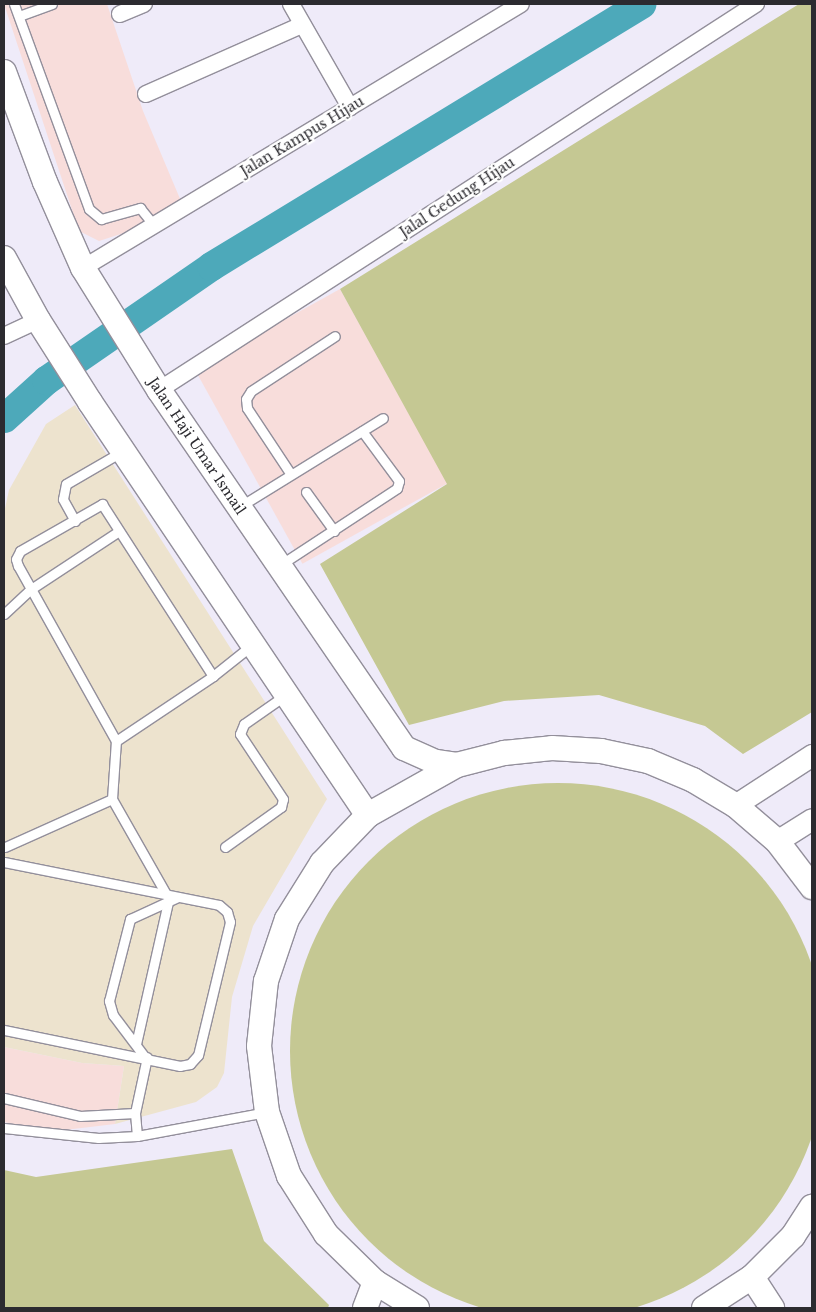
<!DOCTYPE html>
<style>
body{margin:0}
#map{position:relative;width:816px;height:1312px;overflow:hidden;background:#efebf9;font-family:"Libre Baskerville",serif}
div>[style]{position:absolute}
.commercial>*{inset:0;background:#f8dddb;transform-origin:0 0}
.education>*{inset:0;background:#ede3ce}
.green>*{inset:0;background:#c5c893}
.round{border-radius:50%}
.river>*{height:29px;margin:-14.5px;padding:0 14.5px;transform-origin:14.5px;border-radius:14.5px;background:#4da9ba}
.roads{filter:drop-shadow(1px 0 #938f9b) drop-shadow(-1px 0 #938f9b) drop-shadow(0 1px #938f9b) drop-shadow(0 -1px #938f9b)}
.service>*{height:9px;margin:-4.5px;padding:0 4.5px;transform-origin:4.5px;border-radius:4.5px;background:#fff}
.minor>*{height:16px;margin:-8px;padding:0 8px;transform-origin:8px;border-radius:8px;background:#fff}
.tertiary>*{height:21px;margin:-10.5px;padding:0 10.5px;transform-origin:10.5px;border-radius:10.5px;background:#fff}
.secondary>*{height:24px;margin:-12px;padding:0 12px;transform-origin:12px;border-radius:12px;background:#fff}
span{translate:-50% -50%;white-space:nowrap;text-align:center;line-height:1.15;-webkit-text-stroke:4.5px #fff;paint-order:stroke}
.street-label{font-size:14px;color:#2c2b30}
.frame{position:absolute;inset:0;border:5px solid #2c2b30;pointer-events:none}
</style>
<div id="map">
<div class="commercial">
<div style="clip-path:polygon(4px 4px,107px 4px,143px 111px,186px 213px,99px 241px,79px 231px)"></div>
<div style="left:340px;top:289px;width:222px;height:166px;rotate:61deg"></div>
<div style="clip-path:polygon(4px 1047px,82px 1063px,124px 1066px,115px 1124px,48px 1132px,4px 1122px)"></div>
</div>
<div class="education">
<div style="clip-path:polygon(75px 405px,327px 799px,253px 926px,232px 997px,224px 1073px,217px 1087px,196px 1102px,115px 1124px,124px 1066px,82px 1063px,4px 1047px,4px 513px,9px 490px,46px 424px)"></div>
</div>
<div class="green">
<div style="clip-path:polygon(799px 4px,812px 4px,812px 712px,743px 754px,705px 726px,599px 695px,504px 701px,409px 725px,320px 564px,447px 484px,340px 289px)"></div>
<div class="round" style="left:290px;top:783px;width:536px;height:536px"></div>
<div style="clip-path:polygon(232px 1149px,264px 1241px,329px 1305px,328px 1308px,4px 1308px,4px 1170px,36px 1177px)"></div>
</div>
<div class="river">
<div style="left:4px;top:418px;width:57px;rotate:-42.1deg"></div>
<div style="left:46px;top:380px;width:201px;rotate:-34.6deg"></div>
<div style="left:211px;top:266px;width:504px;rotate:-31.35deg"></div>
</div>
<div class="roads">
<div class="service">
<div style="left:14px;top:4px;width:218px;rotate:69.9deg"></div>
<div style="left:89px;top:209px;width:16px;rotate:40deg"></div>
<div style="left:101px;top:219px;width:41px;rotate:-15.8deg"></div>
<div style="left:140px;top:208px;width:22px;rotate:51deg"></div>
<div style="left:19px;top:16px;width:35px;rotate:-20deg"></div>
<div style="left:290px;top:473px;width:78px;rotate:-123.5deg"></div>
<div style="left:247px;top:408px;width:9px;rotate:-96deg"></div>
<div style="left:246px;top:399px;width:9px;rotate:-58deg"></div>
<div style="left:251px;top:391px;width:100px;rotate:-33.2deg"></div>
<div style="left:306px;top:492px;width:48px;rotate:54.3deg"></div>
<div style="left:239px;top:507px;width:169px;rotate:-31.7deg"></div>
<div style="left:75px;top:521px;width:25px;rotate:-119deg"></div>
<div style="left:63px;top:499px;width:15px;rotate:-79deg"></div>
<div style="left:66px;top:484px;width:66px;rotate:-30.1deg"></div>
<div style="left:280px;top:565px;width:140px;rotate:-33.3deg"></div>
<div style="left:397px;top:488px;width:7px;rotate:-74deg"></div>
<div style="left:399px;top:481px;width:62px;rotate:-126.5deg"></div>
<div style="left:4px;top:614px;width:37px;rotate:-43deg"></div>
<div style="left:31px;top:589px;width:105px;rotate:-33.4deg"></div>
<div style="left:116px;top:741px;width:117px;rotate:-33.8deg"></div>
<div style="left:213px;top:676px;width:50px;rotate:-38.5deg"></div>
<div style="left:5px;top:847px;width:117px;rotate:-24.2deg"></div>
<div style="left:225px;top:847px;width:69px;rotate:-35.5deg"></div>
<div style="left:281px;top:807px;width:8px;rotate:-76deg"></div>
<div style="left:283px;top:799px;width:78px;rotate:-123.5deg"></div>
<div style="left:240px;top:734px;width:11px;rotate:-68deg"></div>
<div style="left:244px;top:724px;width:52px;rotate:-34.9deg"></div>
<div style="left:4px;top:862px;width:219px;rotate:11.3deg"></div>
<div style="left:219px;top:905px;width:11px;rotate:41deg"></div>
<div style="left:227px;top:912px;width:10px;rotate:73deg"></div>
<div style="left:230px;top:922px;width:137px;rotate:103.5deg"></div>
<div style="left:198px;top:1055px;width:12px;rotate:132deg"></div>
<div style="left:190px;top:1064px;width:10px;rotate:169deg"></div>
<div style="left:180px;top:1066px;width:180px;rotate:-168.4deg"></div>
<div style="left:166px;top:894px;width:109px;rotate:-119.6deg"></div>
<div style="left:112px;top:799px;width:58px;rotate:-86.1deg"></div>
<div style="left:116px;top:741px;width:201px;rotate:-119.2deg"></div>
<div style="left:18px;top:566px;width:7px;rotate:-106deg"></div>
<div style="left:16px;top:559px;width:9px;rotate:-63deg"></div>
<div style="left:20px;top:551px;width:95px;rotate:-29.8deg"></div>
<div style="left:102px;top:504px;width:205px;rotate:57.2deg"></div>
<div style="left:136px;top:1044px;width:146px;rotate:-77.3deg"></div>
<div style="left:144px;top:1056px;width:51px;rotate:-127.1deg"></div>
<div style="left:113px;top:1015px;width:15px;rotate:-106deg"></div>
<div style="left:109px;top:1001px;width:85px;rotate:-75.6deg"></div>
<div style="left:130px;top:919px;width:53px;rotate:-24.6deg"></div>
<div style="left:4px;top:1098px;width:78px;rotate:13.3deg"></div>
<div style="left:80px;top:1116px;width:55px;rotate:-3.1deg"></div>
<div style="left:4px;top:1128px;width:95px;rotate:6.1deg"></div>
<div style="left:98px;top:1138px;width:39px;rotate:-3deg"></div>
<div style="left:137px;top:1136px;width:131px;rotate:-10.5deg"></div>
<div style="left:137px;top:1136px;width:23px;rotate:-95deg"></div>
<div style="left:135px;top:1113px;width:57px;rotate:-77.9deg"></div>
</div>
<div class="minor">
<div style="left:291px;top:4px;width:119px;rotate:60.2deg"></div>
<div style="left:120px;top:14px;width:26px;rotate:-23deg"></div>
<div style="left:146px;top:94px;width:171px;rotate:-23.9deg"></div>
<div style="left:83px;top:268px;width:511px;rotate:-31.08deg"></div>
<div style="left:4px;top:336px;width:38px;rotate:-25deg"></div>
<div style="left:159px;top:390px;width:711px;rotate:-32.89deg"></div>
</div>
<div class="tertiary">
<div style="left:735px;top:805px;width:92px;rotate:-33deg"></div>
<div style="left:777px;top:841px;width:41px;rotate:-32.2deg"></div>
</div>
<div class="secondary">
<div style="left:4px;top:72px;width:117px;rotate:69.6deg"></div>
<div style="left:45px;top:182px;width:94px;rotate:66.2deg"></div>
<div style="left:83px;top:268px;width:144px;rotate:58.1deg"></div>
<div style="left:159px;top:390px;width:434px;rotate:55.6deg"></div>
<div style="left:404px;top:748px;width:35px;rotate:24deg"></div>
<div style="left:436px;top:762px;width:21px;rotate:8deg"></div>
<div style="left:4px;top:258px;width:71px;rotate:61.3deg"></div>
<div style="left:38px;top:320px;width:97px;rotate:57.6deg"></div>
<div style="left:90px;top:402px;width:498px;rotate:56.1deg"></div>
<div style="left:752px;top:1277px;width:37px;rotate:57deg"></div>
<div style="left:365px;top:1308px;width:28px;rotate:-69deg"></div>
<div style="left:417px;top:1308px;width:49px;rotate:-148.2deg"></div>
<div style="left:375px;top:1282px;width:69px;rotate:-135.6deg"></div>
<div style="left:326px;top:1234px;width:69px;rotate:-122.5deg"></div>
<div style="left:289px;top:1176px;width:68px;rotate:-109deg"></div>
<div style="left:267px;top:1112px;width:66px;rotate:-96.9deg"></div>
<div style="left:259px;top:1046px;width:65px;rotate:-83.9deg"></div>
<div style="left:266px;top:981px;width:65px;rotate:-71.3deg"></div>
<div style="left:287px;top:919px;width:66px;rotate:-58deg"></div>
<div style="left:322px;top:863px;width:66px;rotate:-46.2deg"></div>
<div style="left:368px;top:815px;width:102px;rotate:-29.3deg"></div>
<div style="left:457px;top:765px;width:49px;rotate:-14.3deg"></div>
<div style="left:504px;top:753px;width:48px;rotate:-5.9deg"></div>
<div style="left:552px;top:748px;width:49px;rotate:3.5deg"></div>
<div style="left:601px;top:751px;width:48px;rotate:12deg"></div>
<div style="left:648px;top:761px;width:49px;rotate:22.9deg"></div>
<div style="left:693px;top:780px;width:49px;rotate:30.8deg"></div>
<div style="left:735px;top:805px;width:55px;rotate:40.6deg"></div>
<div style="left:777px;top:841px;width:58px;rotate:52.7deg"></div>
<div style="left:704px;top:1308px;width:57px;rotate:-32.9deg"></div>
<div style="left:752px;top:1277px;width:58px;rotate:-45deg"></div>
<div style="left:793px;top:1236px;width:35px;rotate:-57deg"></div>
</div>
</div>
<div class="street-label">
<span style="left:302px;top:136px;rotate:-31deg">Jalan Kampus Hijau</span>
<span style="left:457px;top:197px;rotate:-33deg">Jalal Gedung Hijau</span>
<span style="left:197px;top:446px;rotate:56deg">Jalan Haji Umar Ismail</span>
</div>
<div class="frame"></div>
</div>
